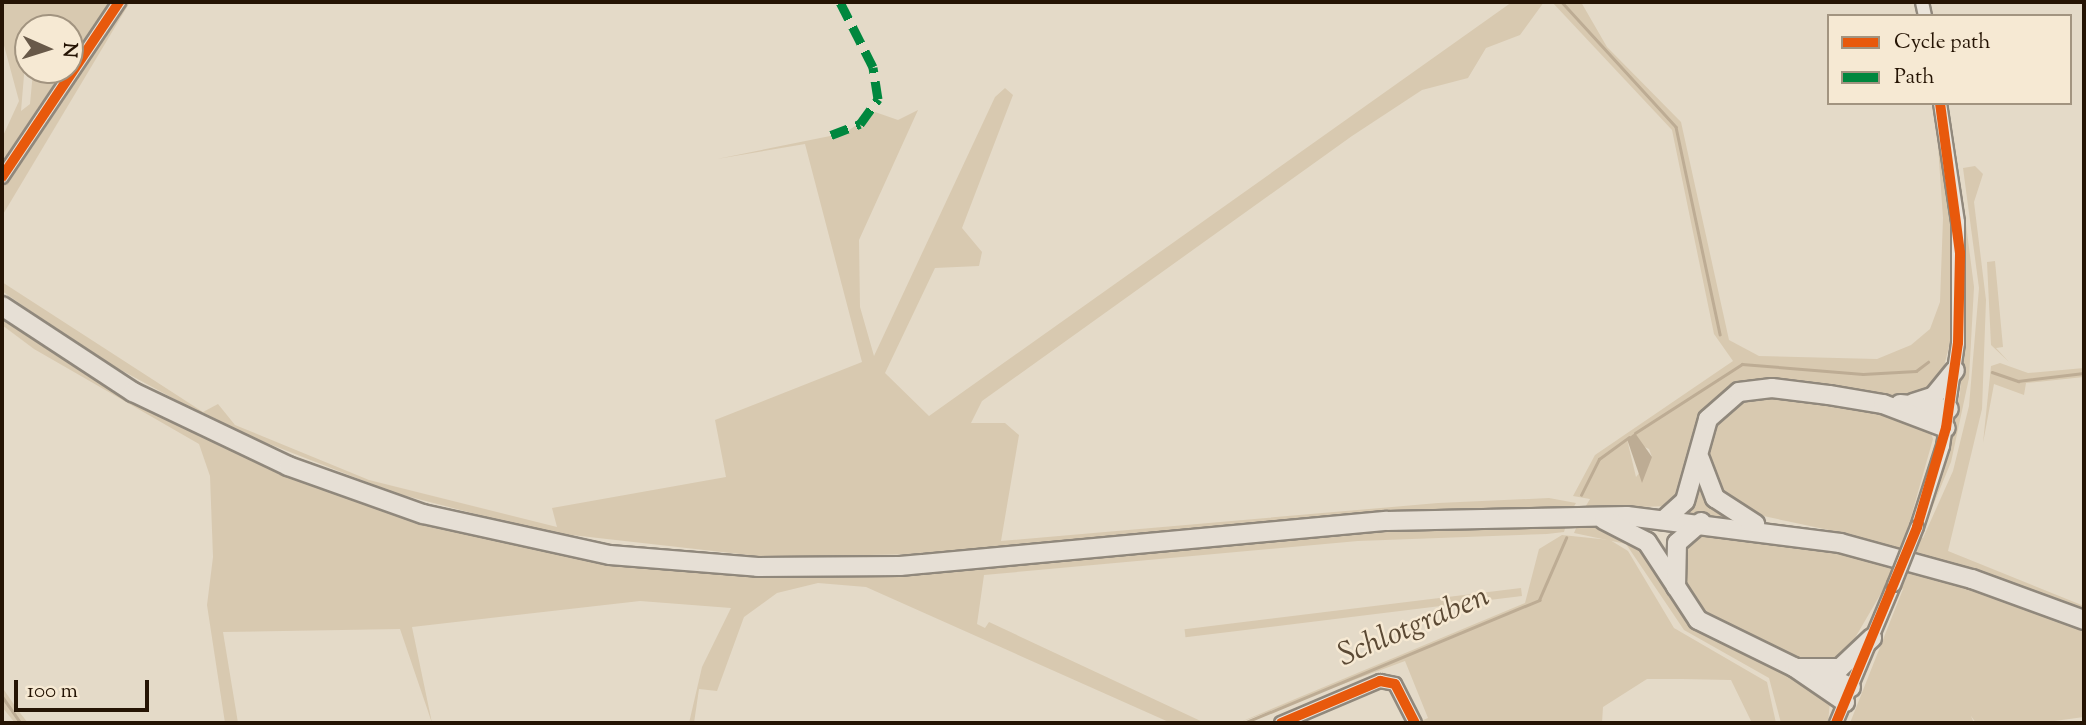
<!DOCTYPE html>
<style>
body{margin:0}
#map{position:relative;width:2086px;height:725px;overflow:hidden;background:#e4dac8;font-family:"Sorts Mill Goudy",serif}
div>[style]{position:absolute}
.green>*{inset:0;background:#d8c9b0;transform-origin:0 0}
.water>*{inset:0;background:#bdac94}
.stream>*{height:2.5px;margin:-1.25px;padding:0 1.25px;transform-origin:1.25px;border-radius:1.25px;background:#bdac94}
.roads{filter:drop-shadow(2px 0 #90887c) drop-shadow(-2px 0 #90887c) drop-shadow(0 2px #90887c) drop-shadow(0 -2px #90887c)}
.minor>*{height:12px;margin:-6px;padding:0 6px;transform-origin:6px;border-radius:6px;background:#eae4db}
.highway>*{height:18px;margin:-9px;padding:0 9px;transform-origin:9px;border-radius:9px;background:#e6dfd5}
.bridges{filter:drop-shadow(2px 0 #90887c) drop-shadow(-2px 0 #90887c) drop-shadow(0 2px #90887c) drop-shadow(0 -2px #90887c)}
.minor-bridge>*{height:12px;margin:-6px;padding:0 6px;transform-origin:6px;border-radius:6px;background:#eae4db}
.quiet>*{height:9px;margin-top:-4.5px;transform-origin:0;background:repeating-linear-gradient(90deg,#00873e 0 18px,transparent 0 27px)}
.cycleway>*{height:10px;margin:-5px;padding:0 5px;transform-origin:5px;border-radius:5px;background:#e8590c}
span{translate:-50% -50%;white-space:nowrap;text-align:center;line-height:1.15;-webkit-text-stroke:5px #f6e9d3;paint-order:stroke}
.water-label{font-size:32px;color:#5b4934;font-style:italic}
.frame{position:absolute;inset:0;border:4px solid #251404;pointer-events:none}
.legend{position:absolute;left:1827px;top:14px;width:245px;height:91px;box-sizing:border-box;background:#f6e9d3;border:2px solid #a29480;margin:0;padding:9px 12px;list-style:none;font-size:21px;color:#251404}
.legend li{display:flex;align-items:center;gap:14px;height:35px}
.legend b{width:35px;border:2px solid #a29480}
.north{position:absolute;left:14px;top:14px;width:70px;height:70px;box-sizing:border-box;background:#f6e9d3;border:2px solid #a29480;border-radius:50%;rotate:93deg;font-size:19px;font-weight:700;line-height:28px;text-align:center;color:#251404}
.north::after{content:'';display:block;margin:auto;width:24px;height:32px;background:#685949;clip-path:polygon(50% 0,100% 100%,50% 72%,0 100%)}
.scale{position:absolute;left:14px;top:680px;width:135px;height:32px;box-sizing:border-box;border:4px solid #251404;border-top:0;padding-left:9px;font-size:21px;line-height:24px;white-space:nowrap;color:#251404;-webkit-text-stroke:5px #f6e9d3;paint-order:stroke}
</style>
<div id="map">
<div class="green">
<div style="clip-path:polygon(2px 2px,114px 2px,70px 65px,70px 28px,28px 28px,21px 111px,30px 104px,33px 72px,49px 71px,54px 85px,2px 166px,2px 138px,19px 101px,2px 38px)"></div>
<div style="clip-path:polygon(124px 2px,130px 2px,2px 216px,2px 183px)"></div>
<div style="clip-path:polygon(1512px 2px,1544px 2px,1520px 35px,1486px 48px,1468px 78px,1422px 90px,1352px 136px,982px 401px,971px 423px,1005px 423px,1019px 435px,1001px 541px,1438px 503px,1549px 498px,1576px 503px,1573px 508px,1399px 514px,962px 556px,888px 560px,726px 560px,601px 548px,441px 513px,299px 465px,156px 398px,53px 335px,2px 299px,139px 386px,252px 443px,428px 507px,552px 537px,671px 554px,846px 559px,990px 552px,1214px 530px,920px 554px,766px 557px,545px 532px,395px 493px,228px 428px,95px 356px,2px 291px,2px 282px,203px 412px,218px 404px,235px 425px,369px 480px,557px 527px,552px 508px,726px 477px,715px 420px,862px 362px,805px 144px,717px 159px,845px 133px,875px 112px,898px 120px,918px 110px,859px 240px,860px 307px,874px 356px,995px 97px,1005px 88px,1013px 95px,962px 228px,982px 252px,979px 266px,935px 268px,885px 373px,929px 416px)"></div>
<div style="clip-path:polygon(evenodd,1552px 2px,1581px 2px,1607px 47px,1681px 122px,1729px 340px,1759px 356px,1877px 359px,1911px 345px,1930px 329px,1940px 302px,1943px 218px,1935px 103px,1952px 219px,1954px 326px,1940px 383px,1913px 400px,1726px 392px,1697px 425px,1685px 487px,1669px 506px,1584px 509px,1590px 499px,1573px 496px,1595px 455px,1733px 361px,1714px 334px,1672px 130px,1552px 2px,1627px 439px,1649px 449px,1652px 457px,1636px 477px,1627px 439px)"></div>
<div style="clip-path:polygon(1975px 166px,1983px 174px,1974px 202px,1986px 300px,1982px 409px,1948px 551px,2084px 606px,2084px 614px,1843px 533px,1749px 513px,1728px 504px,1705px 468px,1710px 427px,1738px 400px,1771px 394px,1886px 411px,1930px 430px,1933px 439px,1907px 531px,1923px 538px,1953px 471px,1969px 406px,1979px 288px,1963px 168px)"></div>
<div style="clip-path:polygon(1961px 185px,1974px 287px,1969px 378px,1951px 462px,1923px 530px,1960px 394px,1966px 292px)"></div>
<div style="clip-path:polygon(1995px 261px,2003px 347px,1996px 348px,2009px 362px,1991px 345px,1987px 262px)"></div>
<div style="clip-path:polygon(2px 314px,195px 431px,354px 498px,752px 573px,1333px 531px,1566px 525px,1564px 532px,1547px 534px,1358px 541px,984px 575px,977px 624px,985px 628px,989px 622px,1205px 723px,1171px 723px,866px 587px,818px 583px,777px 593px,744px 617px,717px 691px,699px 689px,694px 723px,689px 723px,702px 667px,731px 608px,640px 601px,412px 627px,432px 723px,400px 629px,223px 632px,238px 723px,225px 723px,207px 605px,213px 557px,210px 476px,199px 444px,34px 349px,2px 325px)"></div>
<div style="clip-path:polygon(2000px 363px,2028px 373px,2084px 368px,2084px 377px,2026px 383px,2024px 395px,1994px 384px,1983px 443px,1991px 366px)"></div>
<div style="clip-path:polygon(1697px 473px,1735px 520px,1682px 515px)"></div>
<div style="clip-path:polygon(1577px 526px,1608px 529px,1650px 553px,1686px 618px,1830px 701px,1828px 723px,1781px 723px,1769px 678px,1684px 630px,1626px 544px,1574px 533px)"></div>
<div style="clip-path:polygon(1695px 534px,1780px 539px,1876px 558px,2084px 628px,2084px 717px,2040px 723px,1976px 723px,1971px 716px,1974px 723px,1850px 723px,1903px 589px,1887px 583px,1841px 662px,1812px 667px,1718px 626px,1687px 599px,1678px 556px)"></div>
<div style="clip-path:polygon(1562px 535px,1610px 540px,1628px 551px,1674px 628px,1767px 682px,1776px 723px,1752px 723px,1731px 680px,1682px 679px,1647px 679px,1603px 707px,1602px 723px,1416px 723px,1428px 718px,1405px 661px,1238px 723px,1525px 603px,1539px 549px)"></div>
<div style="left:1521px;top:588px;width:8px;height:339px;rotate:83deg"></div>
<div style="clip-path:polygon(2px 687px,17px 709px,28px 723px,15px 723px,2px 707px)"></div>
</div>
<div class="water">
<div style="clip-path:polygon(1635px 433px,1652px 457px,1642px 483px,1627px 439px)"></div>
</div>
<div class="stream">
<div style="left:1562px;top:2px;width:169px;rotate:47.6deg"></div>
<div style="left:1676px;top:127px;width:212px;rotate:78deg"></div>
<div style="left:1992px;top:372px;width:28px;rotate:19deg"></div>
<div style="left:2018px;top:381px;width:66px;rotate:-6.9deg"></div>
<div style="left:1635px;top:433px;width:127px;rotate:-32.8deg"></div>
<div style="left:1742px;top:364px;width:121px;rotate:4.7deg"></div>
<div style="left:1863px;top:374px;width:53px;rotate:-3.2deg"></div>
<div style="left:1916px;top:371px;width:15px;rotate:-37deg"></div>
<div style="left:1581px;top:495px;width:40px;rotate:-63.4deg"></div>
<div style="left:1599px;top:459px;width:37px;rotate:-36deg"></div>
<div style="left:2px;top:696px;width:33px;rotate:55deg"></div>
<div style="left:1244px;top:723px;width:320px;rotate:-22.6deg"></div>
<div style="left:1539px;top:600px;width:68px;rotate:-66.5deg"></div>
</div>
<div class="roads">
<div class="minor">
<div style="left:1922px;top:2px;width:14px;rotate:78deg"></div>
<div style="left:2px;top:177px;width:211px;rotate:-56.2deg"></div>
<div style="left:1917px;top:527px;width:85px;rotate:-72.2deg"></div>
<div style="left:1943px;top:446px;width:104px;rotate:-81.7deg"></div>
<div style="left:1958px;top:343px;width:121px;rotate:-90deg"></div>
<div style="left:1958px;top:222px;width:120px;rotate:-98.6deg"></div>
<div style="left:1281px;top:723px;width:108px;rotate:-23deg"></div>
<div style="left:1380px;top:681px;width:15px;rotate:11deg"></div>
<div style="left:1395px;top:684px;width:44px;rotate:62.9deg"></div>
<div style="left:1836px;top:723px;width:150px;rotate:-67.2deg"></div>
</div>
<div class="highway">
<div style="left:2px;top:306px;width:157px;rotate:33.3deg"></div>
<div style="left:133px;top:392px;width:172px;rotate:25.5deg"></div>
<div style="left:288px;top:466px;width:143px;rotate:19.6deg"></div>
<div style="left:423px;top:514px;width:191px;rotate:12.4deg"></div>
<div style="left:610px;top:555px;width:148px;rotate:4.6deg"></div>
<div style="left:758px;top:567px;width:142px;rotate:-0.4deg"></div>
<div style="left:900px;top:566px;width:489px;rotate:-5.3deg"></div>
<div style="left:1387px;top:521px;width:240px;rotate:-1.2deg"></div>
<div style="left:1627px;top:516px;width:215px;rotate:7.2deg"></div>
<div style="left:1840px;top:543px;width:137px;rotate:15.3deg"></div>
<div style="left:1972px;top:579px;width:119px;rotate:20.1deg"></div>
<div style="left:1913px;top:403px;width:22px;rotate:-18deg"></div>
<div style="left:1934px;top:396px;width:33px;rotate:-51deg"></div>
<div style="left:1900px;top:404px;width:49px;rotate:5.8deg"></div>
<div style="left:1700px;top:459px;width:42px;rotate:69deg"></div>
<div style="left:1715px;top:498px;width:48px;rotate:33deg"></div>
<div style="left:1666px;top:518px;width:25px;rotate:-42deg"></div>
<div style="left:1685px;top:501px;width:85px;rotate:-74.3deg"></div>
<div style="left:1708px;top:419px;width:41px;rotate:-41.1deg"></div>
<div style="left:1739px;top:392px;width:33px;rotate:-7deg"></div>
<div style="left:1772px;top:388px;width:57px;rotate:7deg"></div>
<div style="left:1829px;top:395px;width:55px;rotate:9.5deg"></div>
<div style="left:1883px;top:404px;width:67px;rotate:20.9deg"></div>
<div style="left:1604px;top:520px;width:48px;rotate:27.1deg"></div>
<div style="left:1647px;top:542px;width:93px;rotate:56.8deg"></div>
<div style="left:1698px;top:620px;width:107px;rotate:26.1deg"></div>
<div style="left:1794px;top:667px;width:62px;rotate:34.5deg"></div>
<div style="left:1676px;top:587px;width:44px;rotate:-88.7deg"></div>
<div style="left:1677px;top:543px;width:32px;rotate:-41deg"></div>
<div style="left:1797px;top:668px;width:43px"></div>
<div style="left:1840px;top:668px;width:44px;rotate:-43.2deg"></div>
<div style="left:1819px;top:673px;width:35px;rotate:24deg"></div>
</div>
</div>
<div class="bridges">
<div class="minor-bridge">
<div style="left:1894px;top:585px;width:62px;rotate:-68.4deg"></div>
</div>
</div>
<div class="quiet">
<div style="left:831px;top:135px;width:31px;rotate:-21deg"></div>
<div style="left:860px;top:124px;width:31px;rotate:-54deg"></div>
<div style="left:878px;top:99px;width:32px;rotate:-99deg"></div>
<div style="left:873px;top:67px;width:73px;rotate:-116.9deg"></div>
</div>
<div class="cycleway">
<div style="left:2px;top:177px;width:211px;rotate:-56.2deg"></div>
<div style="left:1281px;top:723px;width:108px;rotate:-23deg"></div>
<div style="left:1380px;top:681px;width:15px;rotate:11deg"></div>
<div style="left:1395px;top:684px;width:44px;rotate:62.9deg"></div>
<div style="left:1836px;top:723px;width:212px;rotate:-67.5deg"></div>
<div style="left:1917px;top:527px;width:103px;rotate:-73.7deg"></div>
<div style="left:1946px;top:428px;width:86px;rotate:-82deg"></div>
<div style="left:1958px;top:343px;width:90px;rotate:-88.7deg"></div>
<div style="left:1960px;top:253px;width:151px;rotate:-97.6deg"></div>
</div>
<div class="water-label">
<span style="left:1414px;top:627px;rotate:-23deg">Schlotgraben</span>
</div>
<div class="frame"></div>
<ul class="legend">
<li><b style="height:9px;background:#e8590c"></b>Cycle path</li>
<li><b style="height:9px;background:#00873e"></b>Path</li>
</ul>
<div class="north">N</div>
<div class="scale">100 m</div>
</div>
